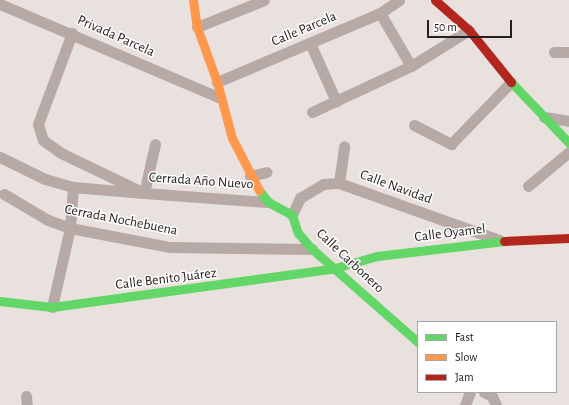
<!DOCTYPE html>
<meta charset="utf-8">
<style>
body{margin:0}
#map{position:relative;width:569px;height:405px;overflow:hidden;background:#e9e1de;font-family:"Alegreya Sans",sans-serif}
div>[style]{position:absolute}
.street>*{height:11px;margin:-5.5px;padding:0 5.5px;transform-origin:5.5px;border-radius:5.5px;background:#b7a9a5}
.fast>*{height:9px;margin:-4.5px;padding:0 4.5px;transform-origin:4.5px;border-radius:4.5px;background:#63d668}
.slow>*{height:9px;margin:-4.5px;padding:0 4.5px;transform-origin:4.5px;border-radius:4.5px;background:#ff974d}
.jam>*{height:9px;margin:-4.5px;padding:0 4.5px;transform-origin:4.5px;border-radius:4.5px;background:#b3261e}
span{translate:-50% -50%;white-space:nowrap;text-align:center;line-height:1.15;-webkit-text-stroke:3px #fff;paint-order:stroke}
.street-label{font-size:14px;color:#25201e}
.legend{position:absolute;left:417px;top:321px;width:140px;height:72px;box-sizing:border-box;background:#fff;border:1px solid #a8a6a5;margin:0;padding:5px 7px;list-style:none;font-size:12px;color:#25201e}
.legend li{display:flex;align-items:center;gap:8px;height:20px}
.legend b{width:20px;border:1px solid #a8a6a5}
.scale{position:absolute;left:427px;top:20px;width:85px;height:18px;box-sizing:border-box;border:2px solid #25201e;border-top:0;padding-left:5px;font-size:12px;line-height:14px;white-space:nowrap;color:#25201e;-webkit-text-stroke:3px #fff;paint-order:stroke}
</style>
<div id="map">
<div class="street">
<div style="left:0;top:4px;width:239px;rotate:23.1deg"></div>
<div style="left:380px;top:13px;width:61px;rotate:59.7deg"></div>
<div style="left:197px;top:27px;width:72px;rotate:-21.9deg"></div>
<div style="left:72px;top:33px;width:97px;rotate:110.5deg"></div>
<div style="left:38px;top:124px;width:17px;rotate:73deg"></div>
<div style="left:43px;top:140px;width:22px;rotate:36deg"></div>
<div style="left:61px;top:153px;width:92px;rotate:25.7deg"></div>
<div style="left:144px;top:193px;width:124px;rotate:4.2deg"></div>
<div style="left:310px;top:43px;width:64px;rotate:65.9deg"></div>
<div style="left:554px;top:52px;width:15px"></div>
<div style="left:217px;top:82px;width:177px;rotate:-22.9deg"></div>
<div style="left:380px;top:13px;width:23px;rotate:-34deg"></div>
<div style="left:312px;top:112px;width:109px;rotate:-24.9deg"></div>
<div style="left:411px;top:66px;width:68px;rotate:-31.8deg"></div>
<div style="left:544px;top:117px;width:25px;rotate:9deg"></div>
<div style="left:414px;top:125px;width:42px;rotate:27.2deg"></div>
<div style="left:451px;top:144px;width:86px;rotate:-45.9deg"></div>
<div style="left:0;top:157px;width:50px;rotate:26.1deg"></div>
<div style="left:45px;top:179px;width:29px;rotate:16deg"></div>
<div style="left:73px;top:187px;width:71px;rotate:4.8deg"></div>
<div style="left:144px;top:193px;width:50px;rotate:-77.3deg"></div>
<div style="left:250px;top:176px;width:17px;rotate:-13deg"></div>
<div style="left:339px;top:183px;width:37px;rotate:-82deg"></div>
<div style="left:528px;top:186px;width:53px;rotate:-39.7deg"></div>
<div style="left:4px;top:194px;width:51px;rotate:30.6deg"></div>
<div style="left:48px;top:220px;width:23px;rotate:20deg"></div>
<div style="left:70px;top:228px;width:102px;rotate:10.8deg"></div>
<div style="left:170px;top:247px;width:142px;rotate:0.8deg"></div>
<div style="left:292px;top:215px;width:19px;rotate:-65deg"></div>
<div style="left:300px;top:198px;width:27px;rotate:-31deg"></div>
<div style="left:323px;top:184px;width:16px;rotate:-4deg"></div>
<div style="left:339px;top:183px;width:170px;rotate:19.6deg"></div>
<div style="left:52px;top:307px;width:81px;rotate:-77.2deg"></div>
<div style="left:70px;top:228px;width:41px;rotate:-85.8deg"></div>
<div style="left:484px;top:392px;width:9px;rotate:27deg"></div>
<div style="left:492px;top:396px;width:10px;rotate:66deg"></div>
<div style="left:26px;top:396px;width:9px;rotate:84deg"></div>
<div style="left:465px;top:405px;width:14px;rotate:-69deg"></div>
</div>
<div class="fast">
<div style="left:511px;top:82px;width:84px;rotate:46.4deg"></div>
<div style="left:259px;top:190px;width:15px;rotate:53deg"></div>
<div style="left:268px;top:202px;width:27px;rotate:28deg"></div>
<div style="left:292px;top:215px;width:19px;rotate:72deg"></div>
<div style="left:298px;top:233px;width:21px;rotate:49deg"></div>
<div style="left:312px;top:249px;width:141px;rotate:41.3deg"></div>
<div style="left:0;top:301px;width:52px;rotate:6.6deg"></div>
<div style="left:52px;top:307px;width:286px;rotate:-7.8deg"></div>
<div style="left:335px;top:268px;width:44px;rotate:-15.9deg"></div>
<div style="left:377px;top:256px;width:128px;rotate:-6.7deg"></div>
</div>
<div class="slow">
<div style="left:193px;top:0;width:27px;rotate:82deg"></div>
<div style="left:197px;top:27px;width:59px;rotate:70deg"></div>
<div style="left:217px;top:82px;width:58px;rotate:75deg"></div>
<div style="left:232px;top:138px;width:59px;rotate:62.6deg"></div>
</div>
<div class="jam">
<div style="left:435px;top:0;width:45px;rotate:41.4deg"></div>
<div style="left:469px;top:30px;width:67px;rotate:51.1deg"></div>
<div style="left:504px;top:241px;width:65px;rotate:-2.6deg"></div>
</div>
<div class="street-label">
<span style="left:304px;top:29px;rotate:-23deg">Calle Parcela</span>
<span style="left:116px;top:36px;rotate:24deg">Privada Parcela</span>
<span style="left:201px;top:181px;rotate:4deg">Cerrada Año Nuevo</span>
<span style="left:396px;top:187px;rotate:20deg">Calle Navidad</span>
<span style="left:121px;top:220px;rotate:11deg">Cerrada Nochebuena</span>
<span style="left:450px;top:233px;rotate:-7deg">Calle Oyamel</span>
<span style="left:350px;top:261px;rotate:43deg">Calle Carbonero</span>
<span style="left:166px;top:279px;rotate:-7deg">Calle Benito Juárez</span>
</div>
<ul class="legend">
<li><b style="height:5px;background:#63d668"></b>Fast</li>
<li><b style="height:5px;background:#ff974d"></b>Slow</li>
<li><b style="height:5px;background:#b3261e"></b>Jam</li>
</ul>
<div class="scale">50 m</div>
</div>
